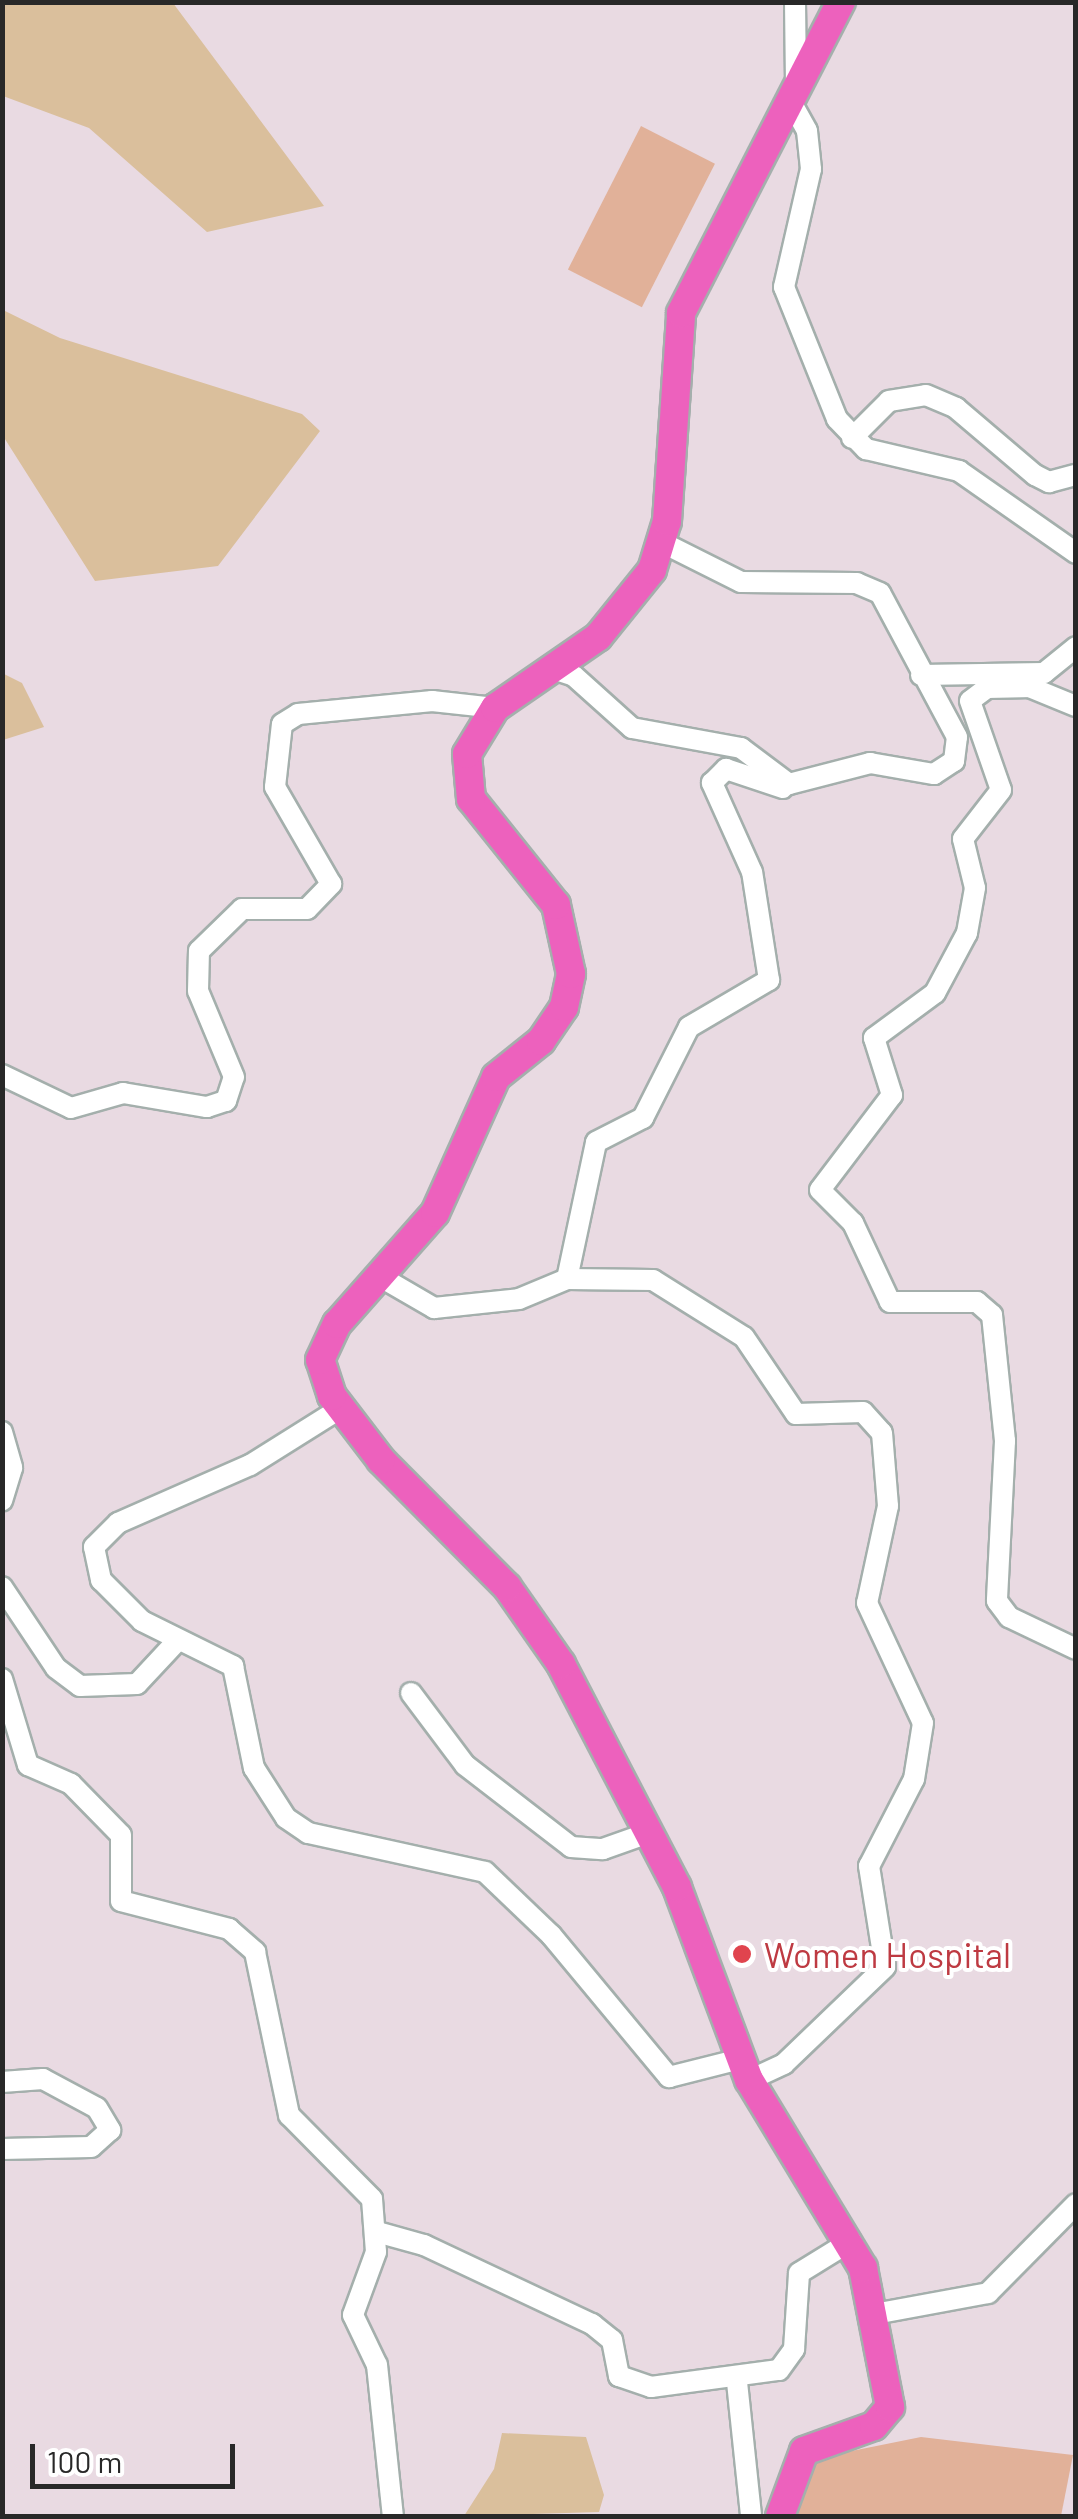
<!DOCTYPE html>
<style>
body{margin:0}
#map{position:relative;width:1078px;height:2519px;overflow:hidden;background:#e9dae2;font-family:Barlow,sans-serif}
div>[style]{position:absolute}
.green>*{inset:0;background:#dabf9c}
.pitch>*{inset:0;background:#e1b199;transform-origin:0 0}
.roads{filter:drop-shadow(2px 0 #a4afac) drop-shadow(-2px 0 #a4afac) drop-shadow(0 2px #a4afac) drop-shadow(0 -2px #a4afac)}
.minor>*{height:20px;margin:-10px;padding:0 10px;transform-origin:10px;border-radius:10px;background:#fff}
.highway>*{height:28px;margin:-14px;padding:0 14px;transform-origin:14px;border-radius:14px;background:#ed61bd}
.dots>*{width:28px;height:28px;translate:-50% -50%;box-sizing:border-box;border:5px solid #fff;border-radius:50%}
span{translate:-50% -50%;white-space:nowrap;text-align:center;line-height:1.15;-webkit-text-stroke:8px #fff;paint-order:stroke}
.health-label{font-size:35px;color:#be3a42}
.left{translate:0 -50%;text-align:left}
.frame{position:absolute;inset:0;border:5px solid #282828;pointer-events:none}
.scale{position:absolute;left:30px;top:2444px;width:205px;height:45px;box-sizing:border-box;border:5px solid #282828;border-top:0;padding-left:12px;font-size:30px;line-height:35px;white-space:nowrap;color:#282828;-webkit-text-stroke:8px #fff;paint-order:stroke}
</style>
<div id="map">
<div class="green">
<div style="clip-path:polygon(2px 3px,173px 3px,324px 206px,207px 232px,89px 128px,3px 96px)"></div>
<div style="clip-path:polygon(3px 310px,60px 338px,302px 414px,320px 431px,218px 566px,95px 581px,3px 436px)"></div>
<div style="clip-path:polygon(2px 673px,22px 683px,44px 727px,3px 740px)"></div>
<div style="clip-path:polygon(502px 2433px,586px 2437px,604px 2495px,599px 2512px,464px 2516px,494px 2469px)"></div>
</div>
<div class="pitch">
<div style="left:641px;top:126px;width:83px;height:161px;rotate:27deg"></div>
<div style="clip-path:polygon(921px 2437px,1073px 2455px,1061px 2516px,790px 2516px,812px 2459px)"></div>
</div>
<div class="roads">
<div class="minor">
<div style="left:795px;top:2px;width:83px;rotate:89.3deg"></div>
<div style="left:790px;top:100px;width:35px;rotate:61deg"></div>
<div style="left:807px;top:131px;width:38px;rotate:84deg"></div>
<div style="left:811px;top:169px;width:121px;rotate:102.9deg"></div>
<div style="left:784px;top:287px;width:142px;rotate:68.1deg"></div>
<div style="left:837px;top:419px;width:42px;rotate:46deg"></div>
<div style="left:866px;top:449px;width:96px;rotate:13.3deg"></div>
<div style="left:959px;top:471px;width:143px;rotate:35deg"></div>
<div style="left:852px;top:438px;width:52px;rotate:-45deg"></div>
<div style="left:889px;top:401px;width:37px;rotate:-9deg"></div>
<div style="left:926px;top:395px;width:33px;rotate:23deg"></div>
<div style="left:956px;top:408px;width:104px;rotate:40.3deg"></div>
<div style="left:1035px;top:475px;width:16px;rotate:27deg"></div>
<div style="left:1049px;top:482px;width:28px;rotate:-15deg"></div>
<div style="left:550px;top:668px;width:25px;rotate:18deg"></div>
<div style="left:574px;top:676px;width:78px;rotate:41.9deg"></div>
<div style="left:632px;top:728px;width:111px;rotate:10.4deg"></div>
<div style="left:741px;top:748px;width:60px;rotate:36.9deg"></div>
<div style="left:789px;top:784px;width:84px;rotate:-14.5deg"></div>
<div style="left:870px;top:763px;width:65px;rotate:9.8deg"></div>
<div style="left:934px;top:774px;width:24px;rotate:-33deg"></div>
<div style="left:954px;top:761px;width:24px;rotate:-83deg"></div>
<div style="left:957px;top:737px;width:163px;rotate:-118.1deg"></div>
<div style="left:880px;top:593px;width:25px;rotate:-157deg"></div>
<div style="left:857px;top:583px;width:116px;rotate:-179.5deg"></div>
<div style="left:741px;top:582px;width:87px;rotate:-153.4deg"></div>
<div style="left:921px;top:675px;width:123px;rotate:-0.9deg"></div>
<div style="left:1044px;top:673px;width:41px;rotate:-39.1deg"></div>
<div style="left:1022px;top:684px;width:58px;rotate:22.2deg"></div>
<div style="left:1033px;top:687px;width:46px;rotate:178.8deg"></div>
<div style="left:987px;top:688px;width:21px;rotate:143deg"></div>
<div style="left:970px;top:701px;width:94px;rotate:70.8deg"></div>
<div style="left:1001px;top:790px;width:62px;rotate:127.8deg"></div>
<div style="left:963px;top:839px;width:50px;rotate:76.2deg"></div>
<div style="left:975px;top:888px;width:46px;rotate:100.1deg"></div>
<div style="left:967px;top:933px;width:68px;rotate:118.1deg"></div>
<div style="left:935px;top:993px;width:76px;rotate:143.6deg"></div>
<div style="left:874px;top:1038px;width:60px;rotate:72.5deg"></div>
<div style="left:892px;top:1095px;width:119px;rotate:127.2deg"></div>
<div style="left:820px;top:1190px;width:47px;rotate:45deg"></div>
<div style="left:853px;top:1223px;width:87px;rotate:64.9deg"></div>
<div style="left:890px;top:1302px;width:87px"></div>
<div style="left:977px;top:1302px;width:20px;rotate:41deg"></div>
<div style="left:992px;top:1315px;width:127px;rotate:84.1deg"></div>
<div style="left:1005px;top:1441px;width:160px;rotate:92.9deg"></div>
<div style="left:997px;top:1601px;width:20px;rotate:53deg"></div>
<div style="left:1009px;top:1617px;width:74px;rotate:25.5deg"></div>
<div style="left:2px;top:1075px;width:76px;rotate:25.6deg"></div>
<div style="left:71px;top:1108px;width:54px;rotate:-16.1deg"></div>
<div style="left:123px;top:1093px;width:85px;rotate:9.5deg"></div>
<div style="left:207px;top:1107px;width:20px;rotate:-18deg"></div>
<div style="left:226px;top:1101px;width:25px;rotate:-72deg"></div>
<div style="left:234px;top:1077px;width:93px;rotate:-112.7deg"></div>
<div style="left:198px;top:991px;width:40px;rotate:-88.6deg"></div>
<div style="left:199px;top:951px;width:60px;rotate:-44.3deg"></div>
<div style="left:242px;top:909px;width:65px"></div>
<div style="left:307px;top:909px;width:35px;rotate:-46deg"></div>
<div style="left:331px;top:884px;width:112px;rotate:-120deg"></div>
<div style="left:275px;top:787px;width:63px;rotate:-83.7deg"></div>
<div style="left:282px;top:724px;width:19px;rotate:-32deg"></div>
<div style="left:298px;top:714px;width:135px;rotate:-5.5deg"></div>
<div style="left:432px;top:701px;width:63px;rotate:6.3deg"></div>
<div style="left:379px;top:1276px;width:64px;rotate:30.2deg"></div>
<div style="left:434px;top:1308px;width:85px;rotate:-6deg"></div>
<div style="left:519px;top:1299px;width:52px;rotate:-22.6deg"></div>
<div style="left:567px;top:1279px;width:86px;rotate:0.7deg"></div>
<div style="left:653px;top:1280px;width:107px;rotate:32.1deg"></div>
<div style="left:744px;top:1337px;width:93px;rotate:56deg"></div>
<div style="left:796px;top:1414px;width:67px;rotate:-1.7deg"></div>
<div style="left:863px;top:1412px;width:28px;rotate:48deg"></div>
<div style="left:882px;top:1433px;width:73px;rotate:85.3deg"></div>
<div style="left:888px;top:1506px;width:99px;rotate:102.2deg"></div>
<div style="left:867px;top:1603px;width:132px;rotate:65deg"></div>
<div style="left:923px;top:1723px;width:57px;rotate:99.1deg"></div>
<div style="left:914px;top:1779px;width:98px;rotate:117.3deg"></div>
<div style="left:869px;top:1866px;width:102px;rotate:81deg"></div>
<div style="left:885px;top:1967px;width:140px;rotate:136.2deg"></div>
<div style="left:784px;top:2064px;width:38px;rotate:155deg"></div>
<div style="left:567px;top:1279px;width:140px;rotate:-78deg"></div>
<div style="left:596px;top:1142px;width:53px;rotate:-27.1deg"></div>
<div style="left:643px;top:1118px;width:102px;rotate:-63.2deg"></div>
<div style="left:689px;top:1027px;width:93px;rotate:-30.4deg"></div>
<div style="left:769px;top:980px;width:109px;rotate:-98.9deg"></div>
<div style="left:752px;top:872px;width:98px;rotate:-114.2deg"></div>
<div style="left:712px;top:783px;width:20px;rotate:-45deg"></div>
<div style="left:726px;top:769px;width:60px;rotate:18.4deg"></div>
<div style="left:341px;top:1408px;width:107px;rotate:147.9deg"></div>
<div style="left:250px;top:1465px;width:144px;rotate:156.3deg"></div>
<div style="left:118px;top:1523px;width:34px;rotate:135deg"></div>
<div style="left:94px;top:1547px;width:34px;rotate:78deg"></div>
<div style="left:101px;top:1580px;width:58px;rotate:45deg"></div>
<div style="left:142px;top:1621px;width:102px;rotate:26.3deg"></div>
<div style="left:233px;top:1666px;width:104px;rotate:78.4deg"></div>
<div style="left:254px;top:1768px;width:59px;rotate:57.4deg"></div>
<div style="left:286px;top:1818px;width:27px;rotate:34deg"></div>
<div style="left:308px;top:1833px;width:181px;rotate:12.4deg"></div>
<div style="left:485px;top:1872px;width:91px;rotate:43.7deg"></div>
<div style="left:551px;top:1935px;width:185px;rotate:50.3deg"></div>
<div style="left:669px;top:2077px;width:73px;rotate:-14.2deg"></div>
<div style="left:2px;top:1432px;width:37px;rotate:74deg"></div>
<div style="left:12px;top:1468px;width:34px;rotate:107deg"></div>
<div style="left:2px;top:1587px;width:97px;rotate:56.3deg"></div>
<div style="left:56px;top:1668px;width:30px;rotate:37deg"></div>
<div style="left:80px;top:1686px;width:57px;rotate:-2deg"></div>
<div style="left:137px;top:1684px;width:60px;rotate:-47deg"></div>
<div style="left:2px;top:1679px;width:90px;rotate:73.2deg"></div>
<div style="left:28px;top:1765px;width:47px;rotate:23.8deg"></div>
<div style="left:71px;top:1784px;width:71px;rotate:45.6deg"></div>
<div style="left:121px;top:1835px;width:66px;rotate:90deg"></div>
<div style="left:121px;top:1901px;width:112px;rotate:14.5deg"></div>
<div style="left:229px;top:1929px;width:35px;rotate:41deg"></div>
<div style="left:255px;top:1952px;width:167px;rotate:78.2deg"></div>
<div style="left:289px;top:2115px;width:118px;rotate:45.3deg"></div>
<div style="left:372px;top:2199px;width:53px;rotate:85.7deg"></div>
<div style="left:376px;top:2252px;width:67px;rotate:110.1deg"></div>
<div style="left:353px;top:2315px;width:55px;rotate:64.4deg"></div>
<div style="left:377px;top:2365px;width:152px;rotate:84deg"></div>
<div style="left:411px;top:1693px;width:90px;rotate:53.1deg"></div>
<div style="left:465px;top:1765px;width:134px;rotate:37.7deg"></div>
<div style="left:571px;top:1847px;width:32px;rotate:4deg"></div>
<div style="left:603px;top:1849px;width:51px;rotate:-19.5deg"></div>
<div style="left:2px;top:2082px;width:41px;rotate:-4.2deg"></div>
<div style="left:43px;top:2079px;width:61px;rotate:28.2deg"></div>
<div style="left:97px;top:2108px;width:26px;rotate:59deg"></div>
<div style="left:110px;top:2130px;width:25px;rotate:138deg"></div>
<div style="left:91px;top:2147px;width:89px;rotate:178.7deg"></div>
<div style="left:377px;top:2232px;width:49px;rotate:15.5deg"></div>
<div style="left:424px;top:2245px;width:186px;rotate:25.2deg"></div>
<div style="left:592px;top:2324px;width:26px;rotate:39deg"></div>
<div style="left:612px;top:2340px;width:37px;rotate:79deg"></div>
<div style="left:619px;top:2376px;width:34px;rotate:19deg"></div>
<div style="left:651px;top:2387px;width:129px;rotate:-7.6deg"></div>
<div style="left:779px;top:2370px;width:26px;rotate:-54deg"></div>
<div style="left:794px;top:2349px;width:76px;rotate:-86.2deg"></div>
<div style="left:799px;top:2273px;width:61px;rotate:-31.6deg"></div>
<div style="left:874px;top:2314px;width:116px;rotate:-10.4deg"></div>
<div style="left:988px;top:2293px;width:125px;rotate:-45.3deg"></div>
<div style="left:737px;top:2382px;width:135px;rotate:84deg"></div>
</div>
<div class="highway">
<div style="left:780px;top:2516px;width:69px;rotate:-69.7deg"></div>
<div style="left:804px;top:2451px;width:74px;rotate:-19.7deg"></div>
<div style="left:874px;top:2426px;width:25px;rotate:-50deg"></div>
<div style="left:890px;top:2407px;width:142px;rotate:-101deg"></div>
<div style="left:863px;top:2268px;width:220px;rotate:-121.2deg"></div>
<div style="left:749px;top:2080px;width:206px;rotate:-110.5deg"></div>
<div style="left:677px;top:1887px;width:251px;rotate:-117.5deg"></div>
<div style="left:561px;top:1664px;width:94px;rotate:-125deg"></div>
<div style="left:507px;top:1587px;width:179px;rotate:-134.8deg"></div>
<div style="left:381px;top:1460px;width:81px;rotate:-127.4deg"></div>
<div style="left:332px;top:1396px;width:38px;rotate:-108deg"></div>
<div style="left:320px;top:1360px;width:40px;rotate:-65deg"></div>
<div style="left:337px;top:1324px;width:148px;rotate:-48.6deg"></div>
<div style="left:435px;top:1213px;width:149px;rotate:-65.8deg"></div>
<div style="left:496px;top:1077px;width:58px;rotate:-38.7deg"></div>
<div style="left:541px;top:1041px;width:41px;rotate:-55.9deg"></div>
<div style="left:564px;top:1007px;width:34px;rotate:-78deg"></div>
<div style="left:571px;top:974px;width:71px;rotate:-102.3deg"></div>
<div style="left:556px;top:905px;width:136px;rotate:-128.7deg"></div>
<div style="left:471px;top:799px;width:45px;rotate:-95.1deg"></div>
<div style="left:467px;top:754px;width:54px;rotate:-58.7deg"></div>
<div style="left:495px;top:708px;width:125px;rotate:-34.6deg"></div>
<div style="left:598px;top:637px;width:86px;rotate:-51.1deg"></div>
<div style="left:652px;top:570px;width:51px;rotate:-73deg"></div>
<div style="left:667px;top:521px;width:208px;rotate:-86.1deg"></div>
<div style="left:681px;top:313px;width:350px;rotate:-62.8deg"></div>
</div>
</div>
<div class="dots">
<div style="left:742px;top:1954px;background:#e0444e"></div>
</div>
<div class="health-label">
<span class="left" style="left:764px;top:1954px">Women Hospital</span>
</div>
<div class="frame"></div>
<div class="scale">100 m</div>
</div>
